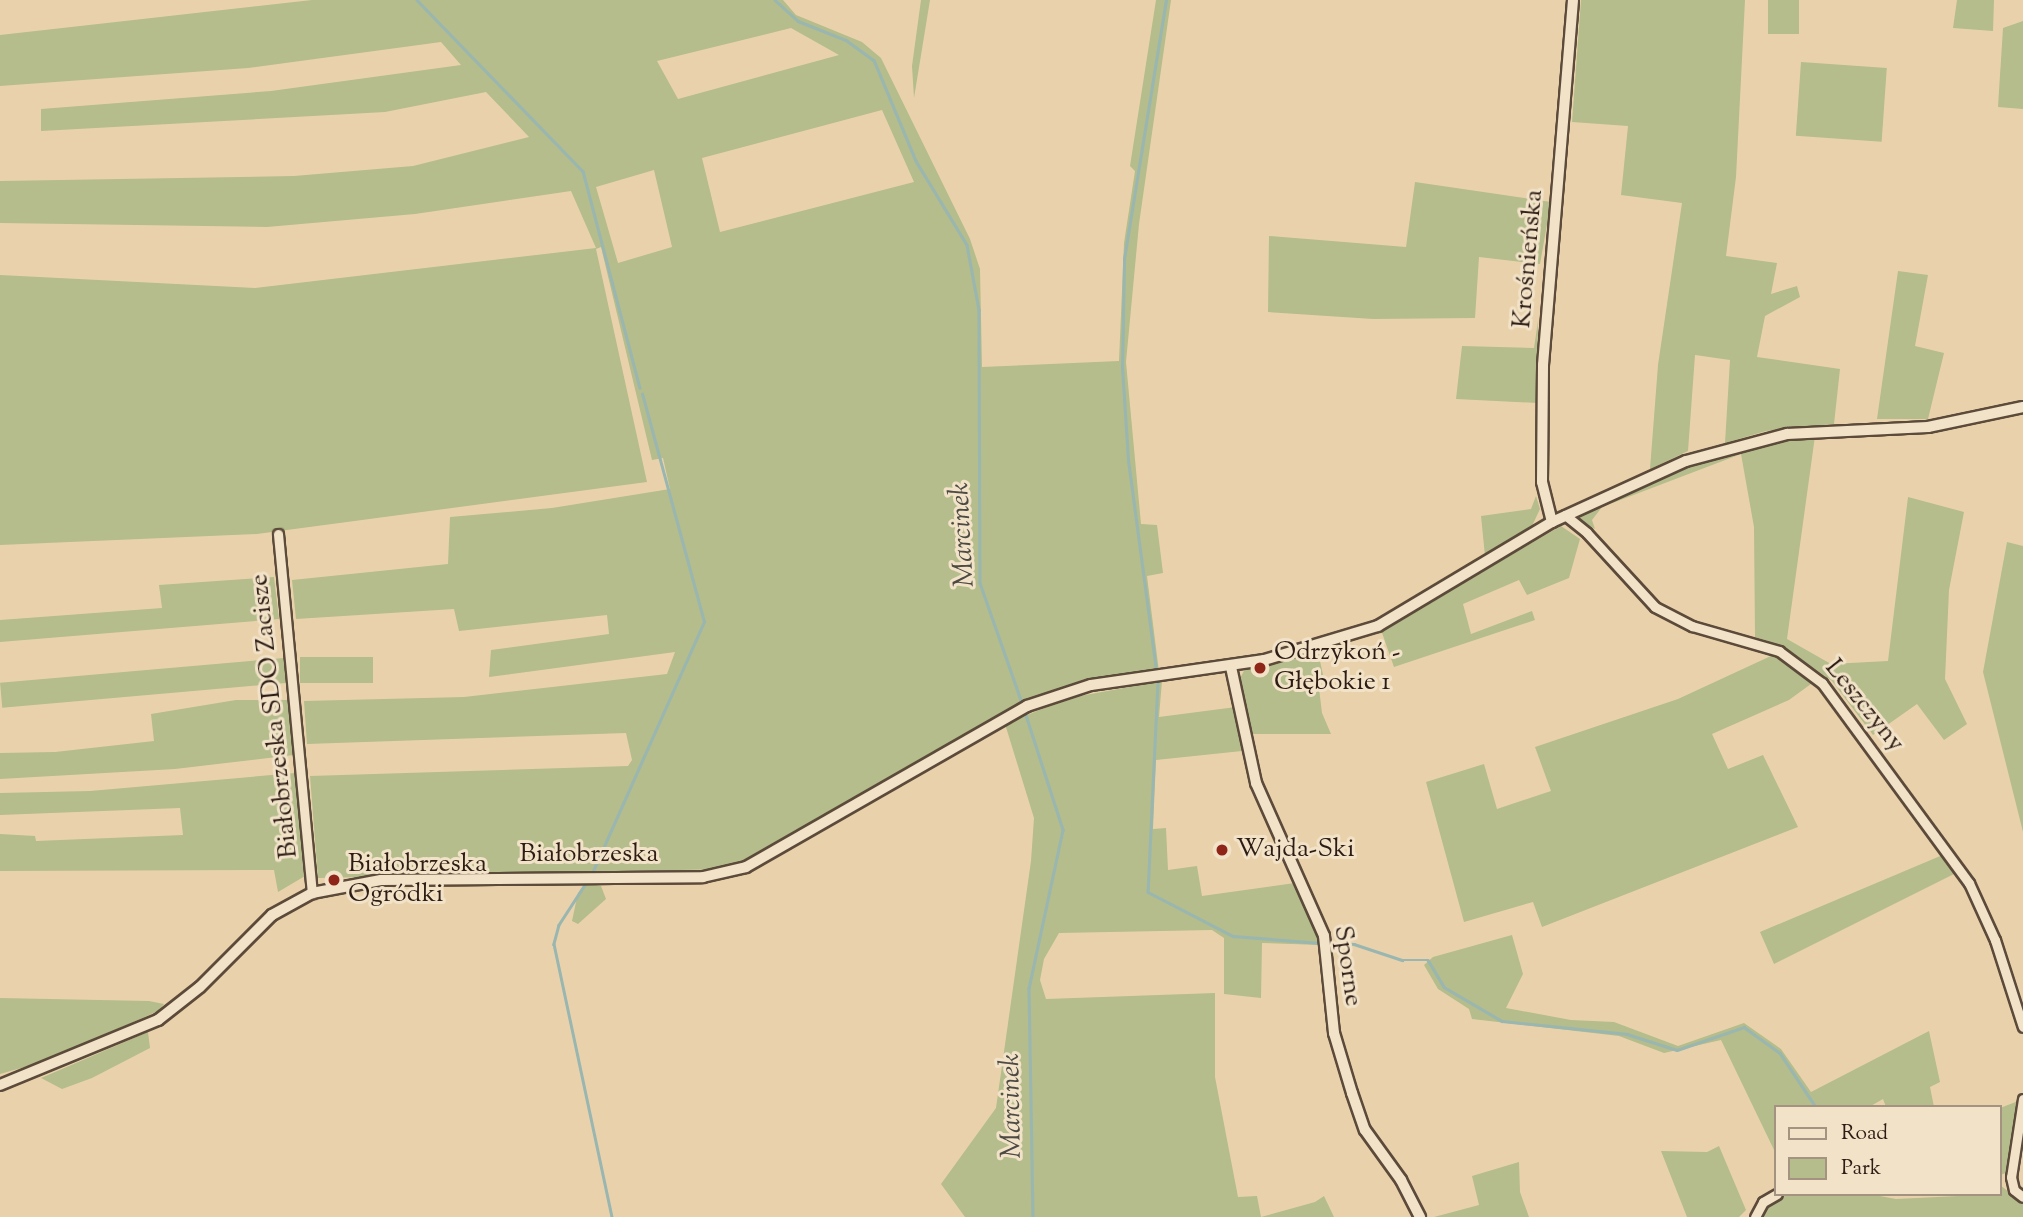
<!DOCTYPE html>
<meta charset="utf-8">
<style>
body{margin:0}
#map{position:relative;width:2023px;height:1217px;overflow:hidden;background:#e9d2ab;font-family:"Sorts Mill Goudy",serif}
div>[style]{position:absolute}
.green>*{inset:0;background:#b4bd8b;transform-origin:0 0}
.stream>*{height:2.5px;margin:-1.25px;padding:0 1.25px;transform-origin:1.25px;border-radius:1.25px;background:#99b6b0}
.roads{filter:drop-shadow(2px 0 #5c4a3a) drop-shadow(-2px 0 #5c4a3a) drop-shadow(0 2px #5c4a3a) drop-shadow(0 -2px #5c4a3a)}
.minor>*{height:9px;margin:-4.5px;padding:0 4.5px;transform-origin:4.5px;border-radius:4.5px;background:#f1e2c8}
.tertiary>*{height:10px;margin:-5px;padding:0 5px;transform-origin:5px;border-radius:5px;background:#f1e2c8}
.dots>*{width:19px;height:19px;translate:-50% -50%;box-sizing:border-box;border:4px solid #f1e2c8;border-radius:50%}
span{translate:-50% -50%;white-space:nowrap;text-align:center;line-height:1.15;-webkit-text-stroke:6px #f1e2c8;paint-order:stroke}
.street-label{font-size:26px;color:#2d1c14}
.poi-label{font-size:26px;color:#2d1c14}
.left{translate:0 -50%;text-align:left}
.water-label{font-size:28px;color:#4d4a43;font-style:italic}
.legend{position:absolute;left:1774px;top:1105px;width:228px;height:91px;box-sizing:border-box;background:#f1e2c8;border:2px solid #a39380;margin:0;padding:9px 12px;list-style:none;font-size:21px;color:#2d1c14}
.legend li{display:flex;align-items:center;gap:14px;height:35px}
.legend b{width:35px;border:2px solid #a39380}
</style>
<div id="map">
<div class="green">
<div style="clip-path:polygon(evenodd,312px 0,783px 0,796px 15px,862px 42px,881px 58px,970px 239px,980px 269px,982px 367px,1119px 361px,1124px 243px,1135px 171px,1130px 166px,1156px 0,1171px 0,1139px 224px,1126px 362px,1141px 524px,1157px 525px,1163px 573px,1147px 576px,1159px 672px,1078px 682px,1032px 698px,771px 850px,726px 869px,318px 878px,310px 776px,628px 766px,632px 760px,626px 733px,307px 744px,304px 701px,464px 697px,667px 674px,675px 652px,489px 677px,491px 650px,609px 634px,607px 615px,459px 631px,454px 609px,296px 619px,292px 580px,448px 564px,450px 517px,552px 508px,670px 489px,663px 458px,652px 460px,601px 247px,596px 249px,647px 482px,257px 534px,0 545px,0 275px,255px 288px,596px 248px,571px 191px,415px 214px,267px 227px,0 223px,0 181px,294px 176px,413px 166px,529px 137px,486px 92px,385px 112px,41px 131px,41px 109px,271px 91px,461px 65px,441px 42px,248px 68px,0 86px,0 35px,312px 0,791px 28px,839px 55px,678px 99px,657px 61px,791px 28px,312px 0,882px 110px,914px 182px,720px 232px,702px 158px,882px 110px,312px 0,654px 170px,672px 247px,618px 263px,596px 187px,654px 170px)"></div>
<div style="clip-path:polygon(921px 0,930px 0,914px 98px,912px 66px)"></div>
<div style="clip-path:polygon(1581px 0,1745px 0,1736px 177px,1726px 256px,1777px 263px,1771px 294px,1797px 286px,1800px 297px,1765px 316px,1757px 357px,1840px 369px,1834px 424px,1766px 431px,1725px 443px,1730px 360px,1695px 355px,1688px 451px,1650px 469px,1658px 365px,1682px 203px,1621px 195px,1628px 126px,1572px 122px)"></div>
<div style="left:1768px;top:0;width:31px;height:34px"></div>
<div style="clip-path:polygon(1957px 0,1994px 0,1993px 31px,1953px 28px)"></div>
<div style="clip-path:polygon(2023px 21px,2023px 109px,1998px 107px,2003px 28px)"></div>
<div style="left:1801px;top:62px;width:86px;height:74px;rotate:4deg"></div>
<div style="clip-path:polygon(1415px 182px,1551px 202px,1540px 264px,1479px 257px,1475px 318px,1373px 319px,1268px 312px,1269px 236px,1406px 247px)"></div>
<div style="clip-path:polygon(1898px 271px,1928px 275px,1915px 346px,1944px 353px,1928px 419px,1877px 419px)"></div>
<div style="clip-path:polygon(1538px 321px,1537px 403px,1456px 399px,1462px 346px,1534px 348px)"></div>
<div style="clip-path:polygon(1815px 436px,1787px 639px,1831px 664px,1888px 661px,1908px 497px,1964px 512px,1949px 590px,1945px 679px,1967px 724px,1944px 740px,1917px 704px,1873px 735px,1832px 681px,1783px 646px,1755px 637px,1754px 527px,1741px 454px,1602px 507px,1592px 520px,1595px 529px,1576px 517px,1695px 464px,1763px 444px)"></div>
<div style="clip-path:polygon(1536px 496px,1540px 509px,1532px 526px,1485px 556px,1481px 516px,1531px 509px)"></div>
<div style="clip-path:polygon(1561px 526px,1580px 539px,1569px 578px,1527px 595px,1519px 580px,1463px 604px,1471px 634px,1532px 611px,1535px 620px,1394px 667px,1381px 630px)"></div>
<div style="clip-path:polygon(2007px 542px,2023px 546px,2023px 832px,1983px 672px)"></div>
<div style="clip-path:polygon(274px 577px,279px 619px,0 642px,0 620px,162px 608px,159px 585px)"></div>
<div style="clip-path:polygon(1318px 652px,1324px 679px,1318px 680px,1322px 713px,1331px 734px,1249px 734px,1238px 682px,1245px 669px)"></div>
<div style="clip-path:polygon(1773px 655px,1815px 681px,1789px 700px,1712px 734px,1728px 769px,1763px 755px,1798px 827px,1542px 927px,1533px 902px,1464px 922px,1426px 782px,1484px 764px,1497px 809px,1551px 791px,1535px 747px,1678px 699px)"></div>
<div style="left:300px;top:657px;width:73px;height:26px"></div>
<div style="left:284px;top:658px;width:25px;height:285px;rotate:85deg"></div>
<div style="clip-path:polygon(1162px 681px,1159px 717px,1236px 707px,1242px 751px,1156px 760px,1153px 829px,1166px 828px,1168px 870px,1197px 866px,1202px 896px,1295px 883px,1320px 945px,1262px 943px,1261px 998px,1224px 994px,1224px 938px,1212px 930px,1059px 933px,1044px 959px,1040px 980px,1046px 999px,1215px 993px,1215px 1077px,1238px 1197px,1257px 1196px,1261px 1217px,965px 1217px,941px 1184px,996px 1108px,1031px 861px,1034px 818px,1005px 724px,1069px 698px)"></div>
<div style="clip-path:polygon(236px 700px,288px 700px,294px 755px,175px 769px,0 779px,0 753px,55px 752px,154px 741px,151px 714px)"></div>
<div style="clip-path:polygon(295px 773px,305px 876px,278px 892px,274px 870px,0 871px,0 834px,35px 836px,36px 841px,183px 835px,180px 808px,0 815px,0 793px,90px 791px)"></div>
<div style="clip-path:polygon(1945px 854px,1956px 873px,1774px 964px,1760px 932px)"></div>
<div style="clip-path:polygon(586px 883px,601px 886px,606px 899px,578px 924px,572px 921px,578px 893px)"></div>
<div style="clip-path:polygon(1512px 935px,1523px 974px,1506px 1008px,1571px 1020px,1614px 1022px,1678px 1046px,1744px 1023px,1781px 1049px,1811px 1092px,1929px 1031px,1940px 1082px,1930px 1087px,1934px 1107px,1886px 1107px,1883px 1099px,1869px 1107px,1776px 1107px,1776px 1154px,1721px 1040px,1664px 1053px,1619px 1036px,1472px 1019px,1469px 1009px,1438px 989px,1424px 965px,1433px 957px)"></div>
<div style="clip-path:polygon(0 998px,149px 1001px,164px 1004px,158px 1011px,49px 1060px,0 1074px)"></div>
<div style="clip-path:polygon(148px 1032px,150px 1048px,92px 1078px,62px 1089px,41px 1078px)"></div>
<div style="clip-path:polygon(2021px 1100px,2006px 1173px,2000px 1175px,2000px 1108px)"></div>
<div style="clip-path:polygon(1719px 1146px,1746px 1210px,1739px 1217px,1687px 1217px,1661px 1151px,1707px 1152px)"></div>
<div style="clip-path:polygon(1519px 1162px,1520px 1192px,1529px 1217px,1434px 1217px,1479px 1205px,1472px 1176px)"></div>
<div style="clip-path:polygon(2000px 1185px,2023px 1203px,2023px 1217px,1761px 1217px,1766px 1205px,1785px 1194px,1869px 1194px,1896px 1199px,2000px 1194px)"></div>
<div style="clip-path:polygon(1324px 1196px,1334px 1217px,1261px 1217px,1315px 1202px)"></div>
</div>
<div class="stream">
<div style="left:417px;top:0;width:238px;rotate:45.9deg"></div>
<div style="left:583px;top:171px;width:224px;rotate:75.3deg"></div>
<div style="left:775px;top:0;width:31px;rotate:42deg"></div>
<div style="left:798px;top:21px;width:52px;rotate:21.6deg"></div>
<div style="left:846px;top:40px;width:34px;rotate:36deg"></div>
<div style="left:874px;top:60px;width:109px;rotate:67.4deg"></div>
<div style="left:916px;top:161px;width:98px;rotate:58.7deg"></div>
<div style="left:967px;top:245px;width:66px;rotate:79.5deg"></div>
<div style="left:979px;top:310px;width:273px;rotate:89.8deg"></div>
<div style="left:980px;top:583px;width:130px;rotate:70.7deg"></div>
<div style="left:1156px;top:670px;width:212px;rotate:-97.6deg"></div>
<div style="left:1128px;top:460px;width:92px;rotate:-93.7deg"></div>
<div style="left:1122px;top:368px;width:109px;rotate:-88.9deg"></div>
<div style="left:1124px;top:259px;width:262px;rotate:-80.8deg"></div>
<div style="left:1158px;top:682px;width:210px;rotate:92.7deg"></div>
<div style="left:1148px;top:892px;width:96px;rotate:27.4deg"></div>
<div style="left:1233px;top:936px;width:87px;rotate:4.6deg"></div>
<div style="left:1025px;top:712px;width:124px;rotate:72.1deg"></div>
<div style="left:1063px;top:830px;width:162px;rotate:102.1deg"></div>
<div style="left:1029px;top:988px;width:229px;rotate:89deg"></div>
<div style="left:593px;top:871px;width:273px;rotate:-66deg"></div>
<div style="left:704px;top:622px;width:236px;rotate:-105.2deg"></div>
<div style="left:585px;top:885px;width:48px;rotate:123deg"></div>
<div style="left:559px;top:925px;width:20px;rotate:105deg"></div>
<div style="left:554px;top:944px;width:279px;rotate:78deg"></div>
<div style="left:1327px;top:943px;width:27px;rotate:2deg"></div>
<div style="left:1354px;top:944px;width:51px;rotate:18.4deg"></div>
<div style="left:1402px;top:960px;width:26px"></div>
<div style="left:1428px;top:960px;width:31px;rotate:59deg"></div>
<div style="left:1444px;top:987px;width:67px;rotate:30.4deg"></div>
<div style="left:1502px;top:1021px;width:126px;rotate:5.9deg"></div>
<div style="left:1627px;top:1034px;width:52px;rotate:17.7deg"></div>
<div style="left:1677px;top:1050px;width:71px;rotate:-18.9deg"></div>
<div style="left:1744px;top:1027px;width:44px;rotate:35.8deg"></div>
<div style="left:1780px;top:1053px;width:65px;rotate:56.3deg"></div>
</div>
<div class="roads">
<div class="minor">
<div style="left:1565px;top:515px;width:28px;rotate:39deg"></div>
<div style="left:1587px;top:533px;width:100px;rotate:47.4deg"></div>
<div style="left:1655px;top:607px;width:42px;rotate:27.2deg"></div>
<div style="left:1692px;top:626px;width:91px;rotate:16deg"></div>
<div style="left:1779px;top:651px;width:54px;rotate:36.7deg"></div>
<div style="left:1822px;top:683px;width:248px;rotate:53.7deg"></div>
<div style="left:1969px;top:883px;width:63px;rotate:65.5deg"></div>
<div style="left:1995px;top:940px;width:91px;rotate:72.2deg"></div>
<div style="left:278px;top:534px;width:361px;rotate:84.6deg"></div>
<div style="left:2023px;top:1099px;width:79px;rotate:98.7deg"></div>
<div style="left:2011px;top:1177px;width:13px;rotate:77deg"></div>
<div style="left:2014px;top:1190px;width:11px;rotate:38deg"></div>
<div style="left:1755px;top:1217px;width:17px;rotate:-62deg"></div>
<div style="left:1763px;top:1202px;width:16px;rotate:-30deg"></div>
</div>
<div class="tertiary">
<div style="left:1552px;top:522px;width:41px;rotate:-104deg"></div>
<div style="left:1542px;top:482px;width:117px;rotate:-89.5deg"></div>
<div style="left:1543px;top:365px;width:366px;rotate:-85.3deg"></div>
<div style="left:1231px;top:667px;width:119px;rotate:77.8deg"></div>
<div style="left:1256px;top:783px;width:167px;rotate:66deg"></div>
<div style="left:1324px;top:936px;width:98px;rotate:84.1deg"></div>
<div style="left:1334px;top:1033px;width:63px;rotate:73.3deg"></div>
<div style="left:1352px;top:1093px;width:39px;rotate:71deg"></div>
<div style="left:1365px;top:1130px;width:62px;rotate:54.2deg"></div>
<div style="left:1401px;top:1180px;width:42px;rotate:62.8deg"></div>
<div style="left:0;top:1085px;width:171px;rotate:-22.4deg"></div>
<div style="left:158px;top:1020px;width:53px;rotate:-38.2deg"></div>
<div style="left:200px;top:987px;width:102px;rotate:-45deg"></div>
<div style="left:272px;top:915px;width:46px;rotate:-28.8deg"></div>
<div style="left:312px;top:893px;width:70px;rotate:-10.7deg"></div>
<div style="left:381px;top:880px;width:322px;rotate:-0.5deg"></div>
<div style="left:703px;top:877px;width:44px;rotate:-13.1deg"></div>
<div style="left:746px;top:867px;width:324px;rotate:-29.8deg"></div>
<div style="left:1027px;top:706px;width:67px;rotate:-18.2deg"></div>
<div style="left:1091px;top:685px;width:175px;rotate:-8.2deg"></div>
<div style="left:1264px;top:660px;width:119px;rotate:-16.6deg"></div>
<div style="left:1378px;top:626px;width:203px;rotate:-30.9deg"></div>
<div style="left:1552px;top:522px;width:147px;rotate:-24.5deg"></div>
<div style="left:1686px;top:461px;width:105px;rotate:-15deg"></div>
<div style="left:1787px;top:434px;width:141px;rotate:-2.8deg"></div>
<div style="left:1928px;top:427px;width:97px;rotate:-11.9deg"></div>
</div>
</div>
<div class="dots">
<div style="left:1260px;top:668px;background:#8f2418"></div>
<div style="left:1222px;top:850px;background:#8f2418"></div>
<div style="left:334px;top:880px;background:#8f2418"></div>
</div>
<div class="street-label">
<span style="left:1529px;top:259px;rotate:-85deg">Krośnieńska</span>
<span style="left:1864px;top:706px;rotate:51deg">Leszczyny</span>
<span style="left:275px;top:716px;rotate:-96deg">Białobrzeska SDO Zacisze</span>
<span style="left:589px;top:855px">Białobrzeska</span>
<span style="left:1347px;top:966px;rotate:82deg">Sporne</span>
</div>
<div class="poi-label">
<span class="left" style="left:1274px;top:668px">Odrzykoń -<br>Głębokie 1</span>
<span class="left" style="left:1236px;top:850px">Wajda-Ski</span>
<span class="left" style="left:348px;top:880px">Białobrzeska<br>Ogródki</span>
</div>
<div class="water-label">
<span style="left:963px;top:535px;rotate:-93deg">Marcinek</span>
<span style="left:1012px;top:1106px;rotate:-91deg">Marcinek</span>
</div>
<ul class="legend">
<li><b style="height:9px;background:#f1e2c8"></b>Road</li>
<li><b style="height:19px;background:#b4bd8b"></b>Park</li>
</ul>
</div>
